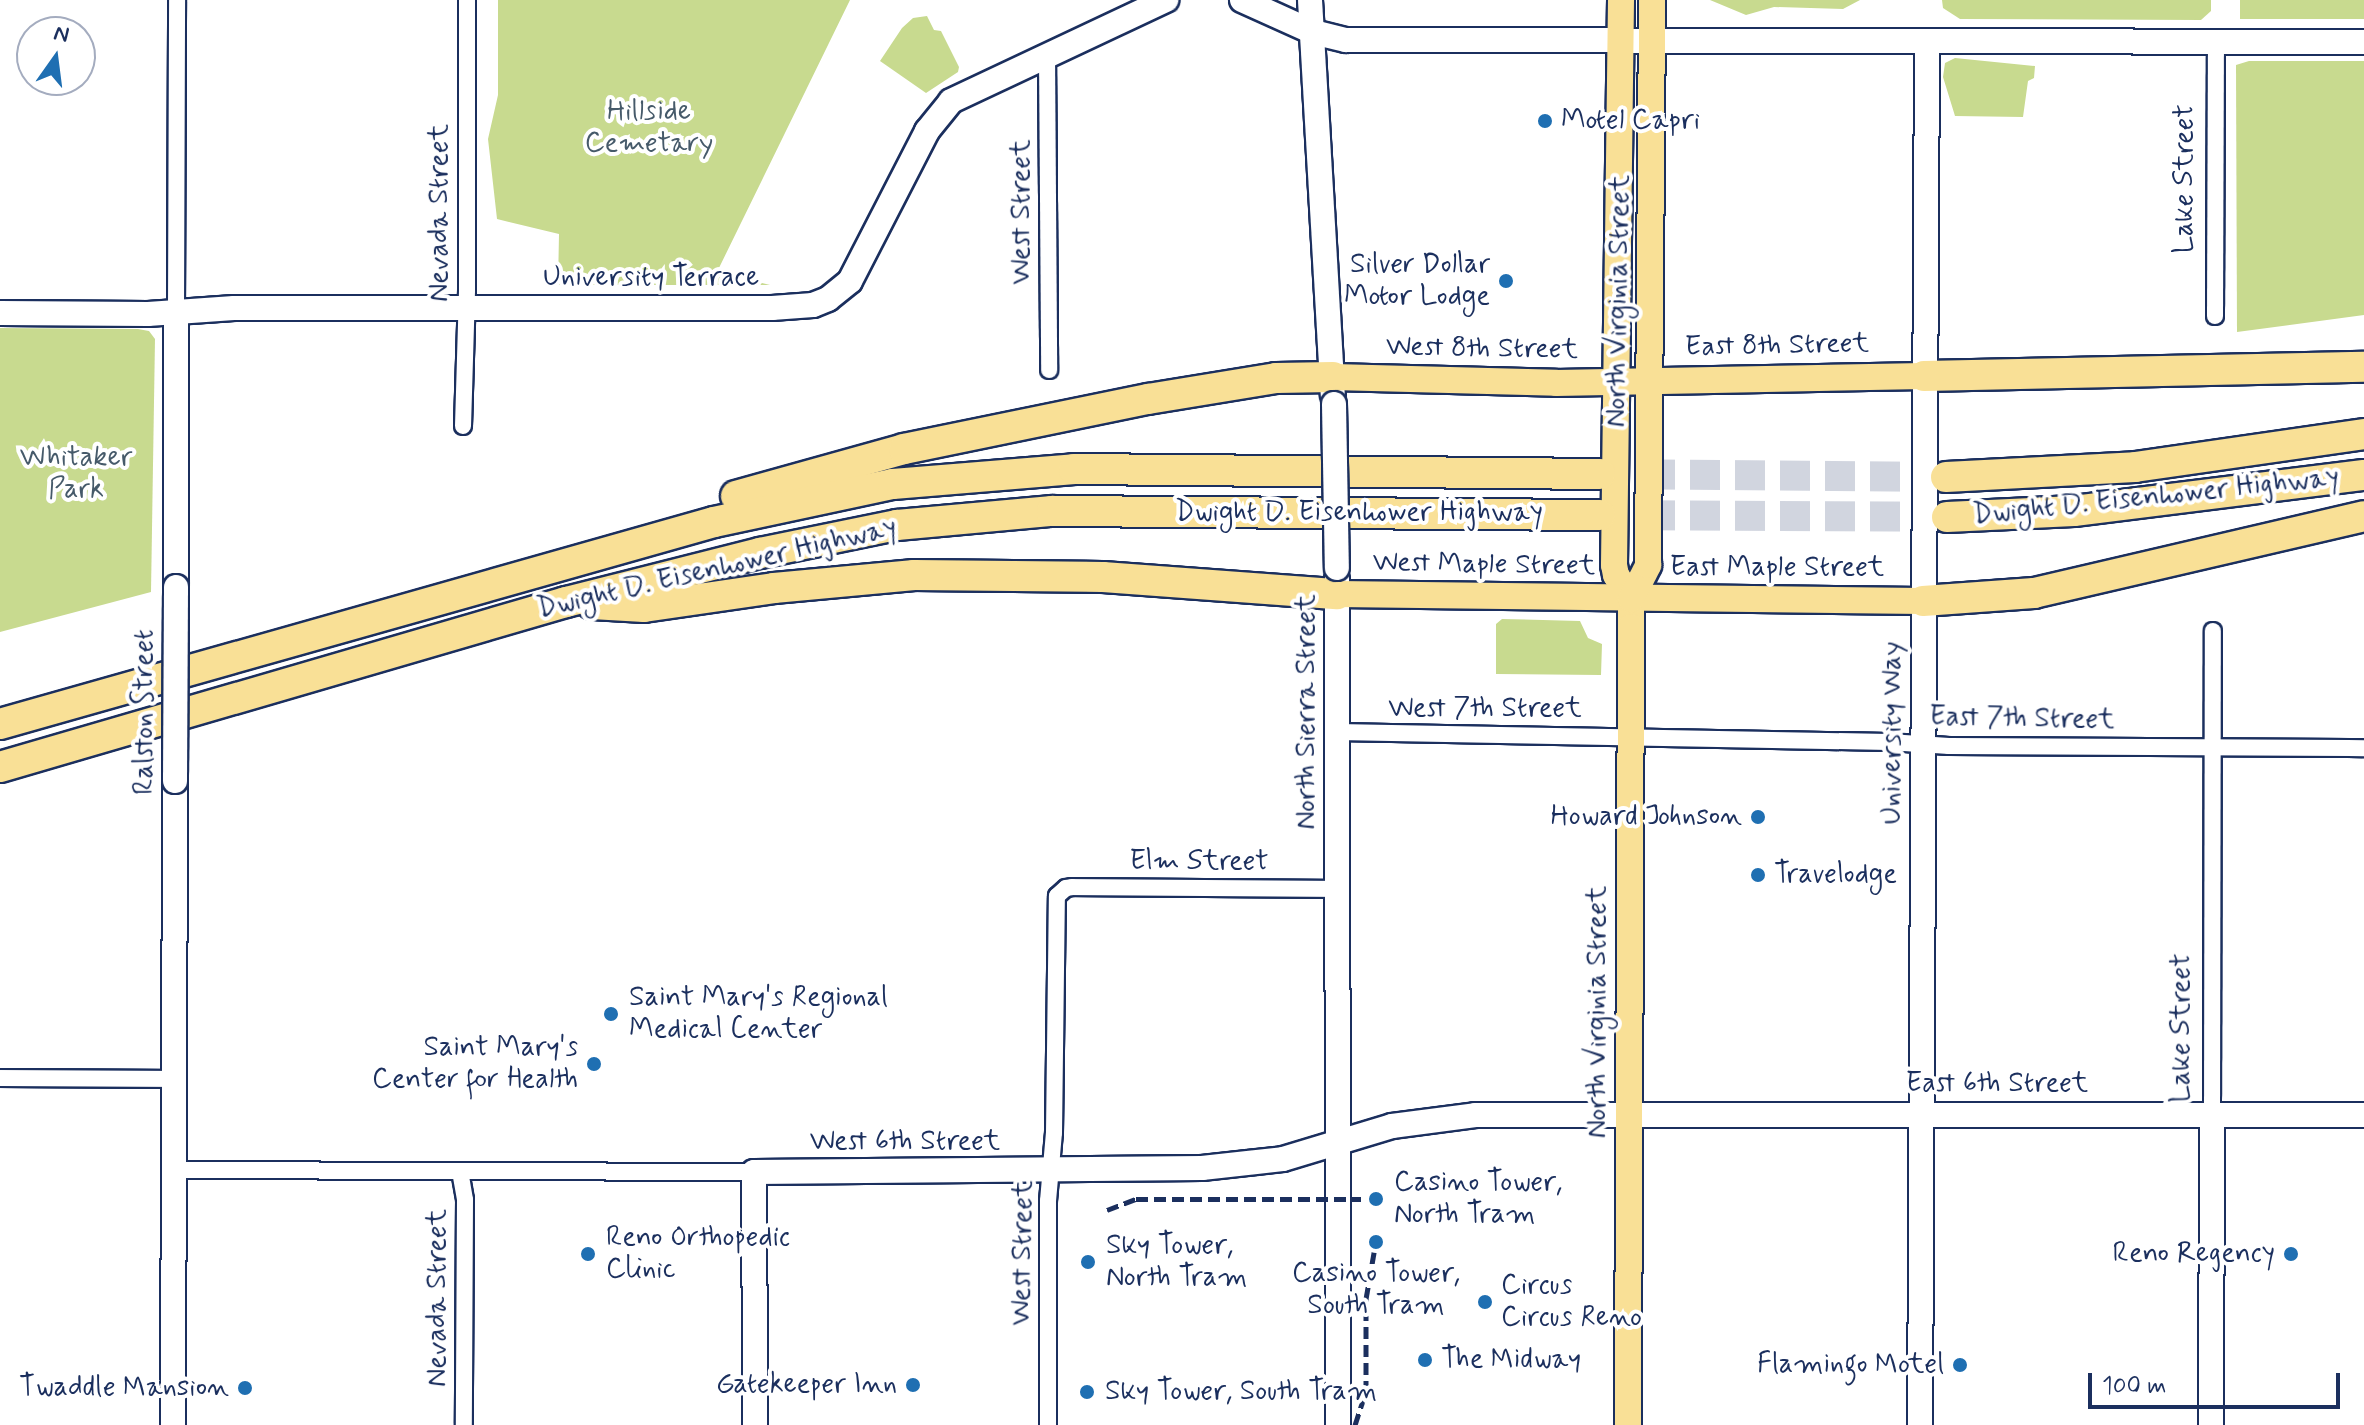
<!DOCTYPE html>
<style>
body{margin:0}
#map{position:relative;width:2364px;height:1425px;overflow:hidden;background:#fff;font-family:Mynerve,sans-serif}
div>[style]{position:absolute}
.green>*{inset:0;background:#c8da8f;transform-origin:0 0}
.highway-tunnel>*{height:30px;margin-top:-15px;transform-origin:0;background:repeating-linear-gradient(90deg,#d1d5df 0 30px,transparent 0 45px)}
.roads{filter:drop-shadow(2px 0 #1b2f5e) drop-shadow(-2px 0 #1b2f5e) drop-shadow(0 2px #1b2f5e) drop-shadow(0 -2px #1b2f5e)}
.street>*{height:16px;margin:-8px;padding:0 8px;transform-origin:8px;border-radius:8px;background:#fff}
.secondary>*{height:24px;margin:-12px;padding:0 12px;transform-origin:12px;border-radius:12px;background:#fff}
.primary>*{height:26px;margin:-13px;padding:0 13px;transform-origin:13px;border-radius:13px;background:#f9e096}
.highway>*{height:30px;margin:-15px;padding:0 15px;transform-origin:15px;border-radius:15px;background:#f9e096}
.rail>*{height:5px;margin-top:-2.5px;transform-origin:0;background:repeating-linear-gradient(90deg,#1b2f5e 0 12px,transparent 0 18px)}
.bridges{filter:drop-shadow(2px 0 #1b2f5e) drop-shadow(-2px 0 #1b2f5e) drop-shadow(0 2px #1b2f5e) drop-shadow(0 -2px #1b2f5e)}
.secondary-bridge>*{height:24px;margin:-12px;padding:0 12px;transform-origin:12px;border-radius:12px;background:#fff}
.dots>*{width:22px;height:22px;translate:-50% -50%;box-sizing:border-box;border:4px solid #fff;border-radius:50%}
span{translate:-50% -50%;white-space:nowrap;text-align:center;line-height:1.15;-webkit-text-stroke:8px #fff;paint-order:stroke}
.park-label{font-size:28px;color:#465a6a}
.poi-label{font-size:28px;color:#1b2f5e}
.left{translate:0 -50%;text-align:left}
.right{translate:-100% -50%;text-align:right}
.street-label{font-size:28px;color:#1b2f5e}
.north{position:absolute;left:16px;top:16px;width:80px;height:80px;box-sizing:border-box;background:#fff;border:2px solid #a4acbf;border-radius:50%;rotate:14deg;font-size:22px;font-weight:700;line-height:32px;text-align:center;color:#1b2f5e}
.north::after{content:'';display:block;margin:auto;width:28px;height:36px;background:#1f6fb2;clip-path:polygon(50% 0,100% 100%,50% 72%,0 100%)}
.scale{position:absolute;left:2088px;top:1373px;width:252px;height:36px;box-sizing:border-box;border:4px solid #1b2f5e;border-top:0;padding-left:10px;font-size:24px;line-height:28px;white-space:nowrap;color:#1b2f5e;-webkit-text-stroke:6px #fff;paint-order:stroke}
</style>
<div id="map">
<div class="green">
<div style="clip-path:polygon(498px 0,850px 0,717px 272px,770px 285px,558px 285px,559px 234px,497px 219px,488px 139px,498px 95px)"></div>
<div style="clip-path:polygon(1710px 0,1860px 0,1843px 9px,1774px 7px,1746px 15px)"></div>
<div style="clip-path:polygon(1942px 0,2211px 0,2211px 11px,2201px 20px,1960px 19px,1943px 8px)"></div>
<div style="left:2240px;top:0;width:124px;height:19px"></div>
<div style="clip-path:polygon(927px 16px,934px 30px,941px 31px,959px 67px,958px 72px,926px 93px,880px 61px,902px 28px,913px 18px)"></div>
<div style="clip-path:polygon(1955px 58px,2035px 66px,2034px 78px,2028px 81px,2023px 117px,1955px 116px,1943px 77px,1945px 63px)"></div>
<div style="clip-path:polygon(2249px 61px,2364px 61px,2364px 315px,2237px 332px,2236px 65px)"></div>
<div style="clip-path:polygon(0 328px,138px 329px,149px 331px,155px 339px,151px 592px,0 632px)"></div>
<div style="clip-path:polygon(1502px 619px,1580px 621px,1588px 638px,1602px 644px,1601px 675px,1496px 674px,1496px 624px)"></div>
</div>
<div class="highway-tunnel">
<div style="left:1600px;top:474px;width:346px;rotate:0.5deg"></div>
<div style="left:1600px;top:515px;width:347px;rotate:0.3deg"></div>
</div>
<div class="roads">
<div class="street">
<div style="left:1047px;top:54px;width:316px;rotate:89.6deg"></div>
<div style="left:176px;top:311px;width:311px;rotate:-89.8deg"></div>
<div style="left:2215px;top:316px;width:274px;rotate:-89.8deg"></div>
<div style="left:463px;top:426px;width:136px;rotate:-88.3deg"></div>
<div style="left:467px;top:290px;width:290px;rotate:-90deg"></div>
<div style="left:1337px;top:732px;width:552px;rotate:1.04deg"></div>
<div style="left:1889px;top:742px;width:60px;rotate:3.8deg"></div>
<div style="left:1949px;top:746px;width:415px;rotate:0.3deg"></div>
<div style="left:0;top:1078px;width:175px;rotate:0.3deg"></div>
<div style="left:2212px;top:1115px;width:484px;rotate:-89.9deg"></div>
<div style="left:175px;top:1170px;width:579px;rotate:0.2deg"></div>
<div style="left:460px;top:1171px;width:29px;rotate:80deg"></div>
<div style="left:465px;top:1200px;width:225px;rotate:90.3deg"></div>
<div style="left:1048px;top:1425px;width:224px;rotate:-90deg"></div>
<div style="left:1048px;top:1201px;width:68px;rotate:-85deg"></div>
<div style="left:1054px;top:1133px;width:237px;rotate:-89.3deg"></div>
<div style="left:1057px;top:896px;width:12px;rotate:-42deg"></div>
<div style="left:1066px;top:888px;width:6px;rotate:-9deg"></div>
<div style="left:1072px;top:887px;width:265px;rotate:0.4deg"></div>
</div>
<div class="secondary">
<div style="left:1242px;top:0;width:78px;rotate:24.3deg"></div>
<div style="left:1313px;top:32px;width:34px;rotate:14deg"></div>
<div style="left:1346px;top:40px;width:1018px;rotate:0.11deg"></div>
<div style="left:1310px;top:0;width:395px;rotate:86.7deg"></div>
<div style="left:176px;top:311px;width:276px;rotate:90deg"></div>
<div style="left:0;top:313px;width:148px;rotate:0.4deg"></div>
<div style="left:148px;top:314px;width:86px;rotate:-4deg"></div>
<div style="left:234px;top:308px;width:538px"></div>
<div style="left:772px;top:308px;width:41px;rotate:-4.2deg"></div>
<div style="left:813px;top:305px;width:16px;rotate:-22deg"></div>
<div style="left:828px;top:299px;width:28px;rotate:-39deg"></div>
<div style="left:850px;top:281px;width:169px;rotate:-62.8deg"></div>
<div style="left:927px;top:131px;width:38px;rotate:-51deg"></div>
<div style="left:951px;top:101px;width:238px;rotate:-25.2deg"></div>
<div style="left:1337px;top:579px;width:846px;rotate:89.93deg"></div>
<div style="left:173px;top:1425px;width:644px;rotate:-89.82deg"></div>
<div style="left:755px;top:1425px;width:253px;rotate:-90.2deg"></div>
<div style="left:754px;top:1172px;width:448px;rotate:-0.5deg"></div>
<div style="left:1202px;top:1168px;width:81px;rotate:-6.3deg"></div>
<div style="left:1283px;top:1159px;width:114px;rotate:-16.8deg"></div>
<div style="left:1392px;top:1126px;width:84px;rotate:-7.5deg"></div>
<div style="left:1475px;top:1115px;width:889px"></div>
<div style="left:1920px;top:1425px;width:1383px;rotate:-89.71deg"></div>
<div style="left:2211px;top:1425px;width:310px;rotate:-89.8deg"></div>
</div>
<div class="primary">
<div style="left:1621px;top:0;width:565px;rotate:90.71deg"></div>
<div style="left:1614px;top:565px;width:10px;rotate:79deg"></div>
<div style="left:1616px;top:575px;width:28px;rotate:58deg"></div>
<div style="left:1631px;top:599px;width:28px;rotate:90deg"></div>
<div style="left:1631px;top:627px;width:798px;rotate:90.22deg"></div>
<div style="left:1333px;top:377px;width:223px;rotate:1.5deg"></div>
<div style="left:1556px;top:383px;width:368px;rotate:-1.1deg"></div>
<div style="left:1337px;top:594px;width:586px;rotate:0.68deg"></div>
<div style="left:1631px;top:599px;width:38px;rotate:-63deg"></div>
<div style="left:1648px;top:565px;width:565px;rotate:-89.59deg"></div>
</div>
<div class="highway">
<div style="left:1924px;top:376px;width:440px;rotate:-1.2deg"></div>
<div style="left:1946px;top:477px;width:189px;rotate:-3deg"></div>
<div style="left:2135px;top:467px;width:231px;rotate:-8.2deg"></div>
<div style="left:736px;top:496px;width:174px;rotate:-15.6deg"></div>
<div style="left:904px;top:449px;width:249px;rotate:-11.6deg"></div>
<div style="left:1148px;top:399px;width:130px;rotate:-9.3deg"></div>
<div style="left:1276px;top:378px;width:57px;rotate:-1deg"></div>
<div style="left:1947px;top:517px;width:127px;rotate:-2.7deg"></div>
<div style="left:2074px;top:511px;width:292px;rotate:-7.1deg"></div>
<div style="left:1923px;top:601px;width:111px;rotate:-4.1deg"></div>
<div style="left:2034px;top:593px;width:339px;rotate:-13.1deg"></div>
<div style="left:592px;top:604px;width:52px;rotate:3.3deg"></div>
<div style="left:644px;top:607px;width:131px;rotate:-8.3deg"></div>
<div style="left:774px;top:588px;width:141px;rotate:-5.3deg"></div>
<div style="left:914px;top:575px;width:189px;rotate:0.6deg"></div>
<div style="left:1103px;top:577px;width:235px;rotate:4.2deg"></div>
<div style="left:0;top:724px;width:742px;rotate:-15.8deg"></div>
<div style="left:714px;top:522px;width:183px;rotate:-12deg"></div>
<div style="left:893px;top:484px;width:182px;rotate:-4.7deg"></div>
<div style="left:1074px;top:469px;width:526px;rotate:0.54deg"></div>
<div style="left:0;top:767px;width:590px;rotate:-16.25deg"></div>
<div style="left:566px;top:602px;width:200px;rotate:-14.2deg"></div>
<div style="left:760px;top:553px;width:140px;rotate:-11.6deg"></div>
<div style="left:897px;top:525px;width:156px;rotate:-5.2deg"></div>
<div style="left:1052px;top:511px;width:548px;rotate:0.42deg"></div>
</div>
</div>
<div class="rail">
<div style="left:1107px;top:1210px;width:31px;rotate:-21deg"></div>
<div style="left:1136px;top:1199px;width:225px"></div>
<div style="left:1355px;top:1425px;width:35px;rotate:-72deg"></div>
<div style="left:1366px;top:1392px;width:93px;rotate:-90deg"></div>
<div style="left:1366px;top:1299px;width:53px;rotate:-80.2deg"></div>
</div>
<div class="bridges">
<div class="secondary-bridge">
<div style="left:1334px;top:404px;width:164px;rotate:89deg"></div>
<div style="left:175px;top:781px;width:194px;rotate:-89.7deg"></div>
</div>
</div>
<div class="dots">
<div style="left:1545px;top:121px;background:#1f6fb2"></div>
<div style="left:1506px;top:281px;background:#1f6fb2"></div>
<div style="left:1758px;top:817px;background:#1f6fb2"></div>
<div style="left:1758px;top:875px;background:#1f6fb2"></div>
<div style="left:611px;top:1014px;background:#1f6fb2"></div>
<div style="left:594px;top:1064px;background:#1f6fb2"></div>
<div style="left:1376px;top:1199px;background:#1f6fb2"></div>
<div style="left:1376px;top:1242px;background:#1f6fb2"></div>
<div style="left:588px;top:1254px;background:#1f6fb2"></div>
<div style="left:2291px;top:1254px;background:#1f6fb2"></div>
<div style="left:1088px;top:1262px;background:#1f6fb2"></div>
<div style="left:1485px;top:1302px;background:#1f6fb2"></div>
<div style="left:1425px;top:1360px;background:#1f6fb2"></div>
<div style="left:1960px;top:1365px;background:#1f6fb2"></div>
<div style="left:913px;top:1385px;background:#1f6fb2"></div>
<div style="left:245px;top:1388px;background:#1f6fb2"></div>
<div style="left:1087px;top:1392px;background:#1f6fb2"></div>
</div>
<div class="park-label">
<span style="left:649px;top:128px">Hillside<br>Cemetary</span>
<span style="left:76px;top:474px">Whitaker<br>Park</span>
</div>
<div class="poi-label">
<span class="left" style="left:1561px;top:121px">Motel Capri</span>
<span class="right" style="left:1490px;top:281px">Silver Dollar<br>Motor Lodge</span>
<span class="right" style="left:1742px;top:817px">Howard Johnson</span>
<span class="left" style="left:1774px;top:875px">Travelodge</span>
<span class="left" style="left:629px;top:1014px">Saint Mary's Regional<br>Medical Center</span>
<span class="right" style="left:578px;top:1064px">Saint Mary's<br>Center for Health</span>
<span class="left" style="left:1394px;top:1199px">Casino Tower,<br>North Tram</span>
<span class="left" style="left:606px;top:1254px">Reno Orthopedic<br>Clinic</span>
<span class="left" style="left:1106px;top:1262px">Sky Tower,<br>North Tram</span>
<span class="right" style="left:2275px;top:1254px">Reno Regency</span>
<span style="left:1376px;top:1290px">Casino Tower,<br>South Tram</span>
<span class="left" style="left:1501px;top:1302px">Circus<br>Circus Reno</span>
<span class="left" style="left:1441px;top:1360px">The Midway</span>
<span class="right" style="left:1944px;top:1365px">Flamingo Motel</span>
<span class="right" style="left:897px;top:1385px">Gatekeeper Inn</span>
<span class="right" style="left:229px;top:1388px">Twaddle Mansion</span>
<span class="left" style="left:1105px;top:1392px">Sky Tower, South Tram</span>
</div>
<div class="street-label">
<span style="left:2185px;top:179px;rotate:-90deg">Lake Street</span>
<span style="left:1022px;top:212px;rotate:-90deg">West Street</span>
<span style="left:440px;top:213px;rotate:-90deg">Nevada Street</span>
<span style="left:651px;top:278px">University Terrace</span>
<span style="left:1619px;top:301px;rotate:-89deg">North Virginia Street</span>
<span style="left:1777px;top:346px;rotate:-1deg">East 8th Street</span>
<span style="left:1482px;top:349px;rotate:1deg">West 8th Street</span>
<span style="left:2156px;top:497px;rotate:-6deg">Dwight D. Eisenhower Highway</span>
<span style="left:1359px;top:513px">Dwight D. Eisenhower Highway</span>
<span style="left:1484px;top:565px;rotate:1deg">West Maple Street</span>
<span style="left:1777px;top:568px">East Maple Street</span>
<span style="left:717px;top:569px;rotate:-13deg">Dwight D. Eisenhower Highway</span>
<span style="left:1485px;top:709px">West 7th Street</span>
<span style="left:145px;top:712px;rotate:-90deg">Ralston Street</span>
<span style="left:1307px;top:712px;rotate:-90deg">North Sierra Street</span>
<span style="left:2022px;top:719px;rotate:1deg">East 7th Street</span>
<span style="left:1893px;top:733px;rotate:-90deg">University Way</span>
<span style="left:1199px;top:862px">Elm Street</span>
<span style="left:1598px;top:1012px;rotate:-90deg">North Virginia Street</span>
<span style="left:2182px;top:1028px;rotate:-90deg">Lake Street</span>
<span style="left:1997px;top:1084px">East 6th Street</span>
<span style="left:905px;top:1142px">West 6th Street</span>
<span style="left:1023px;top:1253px;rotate:-89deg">West Street</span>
<span style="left:438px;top:1298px;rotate:-90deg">Nevada Street</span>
</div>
<div class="north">N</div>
<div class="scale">100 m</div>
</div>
